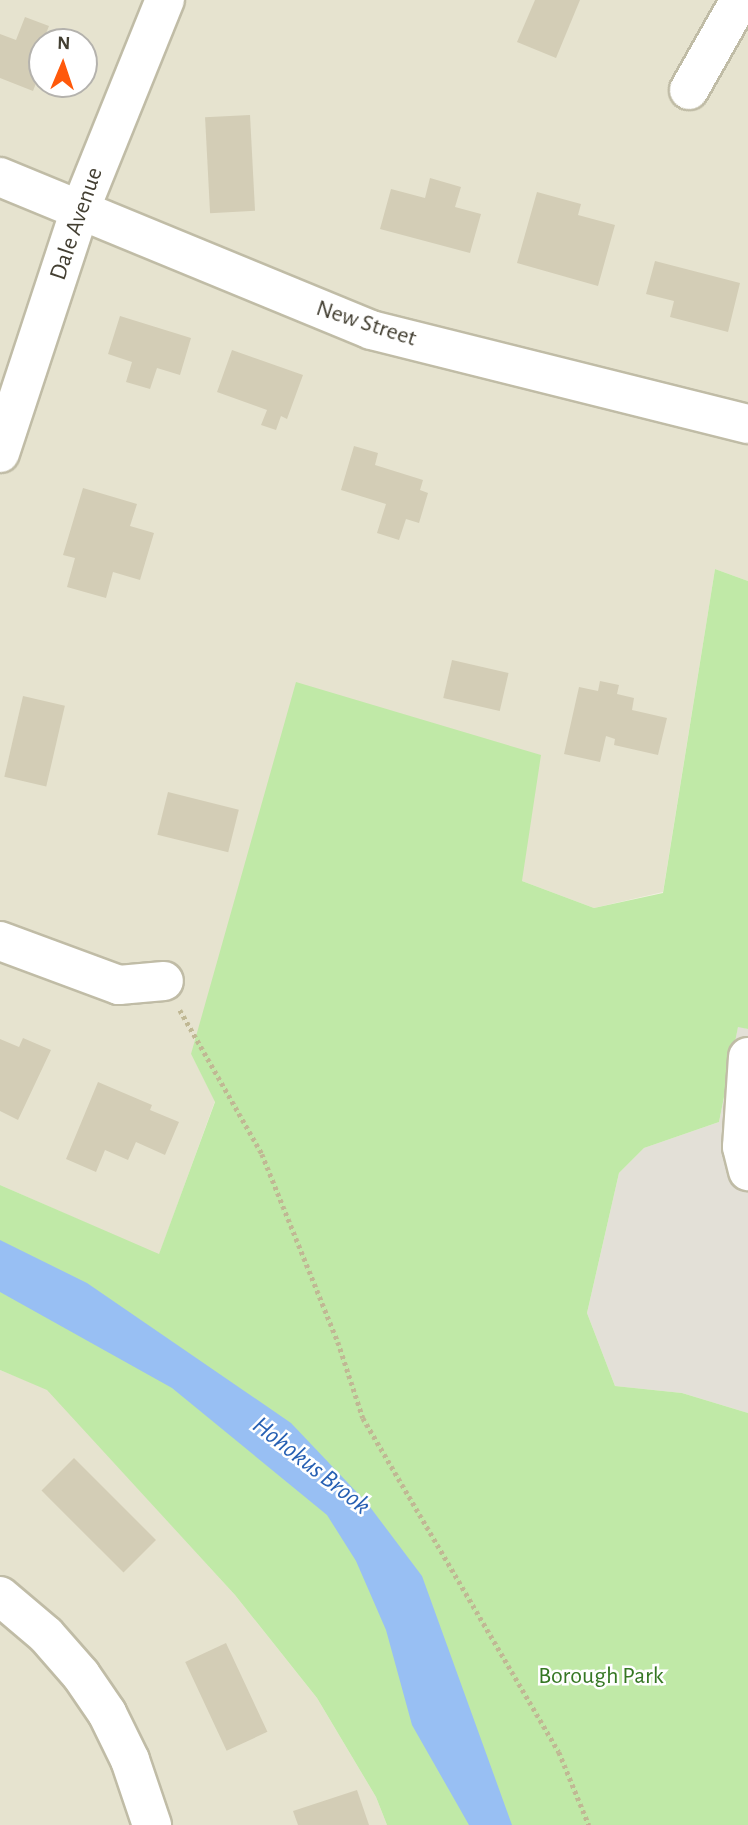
<!DOCTYPE html>
<style>
body{margin:0}
#map{position:relative;width:748px;height:1825px;overflow:hidden;background:#f2f0e1;font-family:"Alegreya Sans",sans-serif}
div>[style]{position:absolute}
.residential>*{inset:0;background:#e6e3cf}
.industrial>*{inset:0;background:#e3e0d7}
.green>*{inset:0;background:#c0e9a7}
.water>*{inset:0;background:#98bff3}
.building>*{inset:0;background:#d3cdb6;transform-origin:0 0}
.path>*{height:4.5px;margin-top:-2.25px;transform-origin:0;background:repeating-linear-gradient(90deg,#c0b894 0 3.5px,transparent 0 7px)}
.roads{filter:drop-shadow(2px 0 #c0bca6) drop-shadow(-2px 0 #c0bca6) drop-shadow(0 2px #c0bca6) drop-shadow(0 -2px #c0bca6)}
.minor>*{height:38px;margin:-19px;padding:0 19px;transform-origin:19px;border-radius:19px;background:#fff}
span{translate:-50% -50%;white-space:nowrap;text-align:center;line-height:1.15;-webkit-text-stroke:5px #fff;paint-order:stroke}
.street-label{font-size:24px;color:#433f32}
.park-label{font-size:24px;color:#357723}
.water-label{font-size:26px;color:#2760b3;font-style:italic}
.north{position:absolute;left:28px;top:28px;width:70px;height:70px;box-sizing:border-box;background:#fff;border:2px solid #b4b2ad;border-radius:50%;rotate:2deg;font-size:19px;font-weight:700;line-height:28px;text-align:center;color:#433f32}
.north::after{content:'';display:block;margin:auto;width:24px;height:32px;background:#ff590b;clip-path:polygon(50% 0,100% 100%,50% 72%,0 100%)}
</style>
<div id="map">
<div class="residential">
<div style="clip-path:polygon(evenodd,0 0,748px 0,748px 581px,715px 569px,663px 892px,594px 908px,522px 881px,191px 1054px,215px 1101px,159px 1255px,0 1185px,0 0,42px 42px,84px 42px,84px 84px,42px 84px,42px 42px)"></div>
<div style="clip-path:polygon(0 1370px,47px 1389px,235px 1595px,317px 1698px,376px 1797px,387px 1825px,0 1825px)"></div>
</div>
<div class="industrial">
<div style="clip-path:polygon(738px 1026px,748px 1029px,748px 1413px,682px 1393px,615px 1386px,587px 1313px,619px 1173px,644px 1148px,719px 1122px)"></div>
</div>
<div class="green">
<div style="clip-path:polygon(715px 569px,748px 581px,748px 1029px,738px 1027px,719px 1122px,644px 1148px,619px 1173px,587px 1313px,615px 1386px,682px 1393px,748px 1413px,748px 1825px,387px 1825px,376px 1797px,317px 1698px,235px 1595px,47px 1390px,0 1370px,0 1185px,159px 1254px,215px 1102px,191px 1054px,296px 682px,541px 755px,522px 881px,594px 908px,663px 893px)"></div>
</div>
<div class="water">
<div style="clip-path:polygon(0 1240px,87px 1283px,291px 1423px,367px 1503px,422px 1576px,512px 1825px,469px 1825px,412px 1725px,386px 1630px,356px 1561px,327px 1515px,172px 1388px,0 1292px)"></div>
</div>
<div class="building">
<div style="clip-path:polygon(535px 0,580px 0,556px 58px,517px 42px)"></div>
<div style="clip-path:polygon(25px 17px,49px 26px,39px 51px,42px 68px,33px 91px,0 78px,0 34px,16px 40px)"></div>
<div style="left:250px;top:115px;width:96px;height:45px;rotate:87deg"></div>
<div style="clip-path:polygon(430px 178px,461px 187px,455px 207px,481px 214px,470px 253px,380px 229px,391px 189px,425px 198px)"></div>
<div style="clip-path:polygon(537px 192px,581px 204px,578px 215px,615px 225px,598px 286px,517px 263px)"></div>
<div style="clip-path:polygon(655px 261px,740px 283px,728px 332px,670px 317px,674px 301px,646px 294px)"></div>
<div style="clip-path:polygon(120px 316px,191px 338px,180px 375px,157px 368px,150px 389px,126px 382px,132px 362px,108px 354px)"></div>
<div style="clip-path:polygon(232px 350px,303px 375px,287px 419px,281px 416px,276px 430px,261px 425px,267px 410px,217px 392px)"></div>
<div style="clip-path:polygon(354px 446px,378px 453px,375px 465px,423px 480px,420px 490px,428px 493px,419px 523px,406px 519px,399px 540px,377px 533px,386px 504px,341px 490px)"></div>
<div style="clip-path:polygon(83px 488px,137px 504px,130px 526px,154px 533px,140px 580px,113px 572px,106px 598px,67px 587px,75px 558px,63px 555px)"></div>
<div style="left:452px;top:660px;width:58px;height:39px;rotate:13deg"></div>
<div style="clip-path:polygon(600px 681px,619px 685px,617px 694px,634px 698px,632px 710px,667px 718px,658px 755px,614px 745px,615px 739px,606px 736px,600px 762px,564px 754px,579px 687px,598px 691px)"></div>
<div style="left:23px;top:696px;width:43px;height:83px;rotate:13deg"></div>
<div style="left:168px;top:792px;width:73px;height:44px;rotate:14deg"></div>
<div style="clip-path:polygon(23px 1038px,51px 1050px,18px 1120px,0 1111px,0 1039px,19px 1047px)"></div>
<div style="clip-path:polygon(98px 1082px,152px 1105px,150px 1110px,179px 1122px,165px 1155px,136px 1142px,128px 1160px,105px 1150px,96px 1172px,66px 1159px)"></div>
<div style="left:74px;top:1458px;width:116px;height:46px;rotate:45deg"></div>
<div style="left:226px;top:1643px;width:98px;height:45px;rotate:65deg"></div>
<div style="clip-path:polygon(357px 1790px,369px 1825px,298px 1825px,293px 1811px)"></div>
</div>
<div class="path">
<div style="left:180px;top:1010px;width:166px;rotate:60.3deg"></div>
<div style="left:262px;top:1154px;width:203px;rotate:68deg"></div>
<div style="left:338px;top:1342px;width:80px;rotate:71.8deg"></div>
<div style="left:363px;top:1418px;width:387px;rotate:59.6deg"></div>
<div style="left:559px;top:1752px;width:79px;rotate:67.7deg"></div>
</div>
<div class="roads">
<div class="minor">
<div style="left:689px;top:90px;width:103px;rotate:-60.5deg"></div>
<div style="left:0;top:177px;width:401px;rotate:22.4deg"></div>
<div style="left:371px;top:330px;width:389px;rotate:14deg"></div>
<div style="left:0;top:453px;width:256px;rotate:-71.8deg"></div>
<div style="left:80px;top:210px;width:227px;rotate:-68deg"></div>
<div style="left:0;top:941px;width:127px;rotate:20.3deg"></div>
<div style="left:119px;top:985px;width:45px;rotate:-5.1deg"></div>
<div style="left:748px;top:1057px;width:90px;rotate:93.8deg"></div>
<div style="left:742px;top:1147px;width:25px;rotate:76deg"></div>
<div style="left:0;top:1596px;width:60px;rotate:40.3deg"></div>
<div style="left:46px;top:1635px;width:53px;rotate:48.8deg"></div>
<div style="left:81px;top:1675px;width:46px;rotate:55.6deg"></div>
<div style="left:107px;top:1713px;width:52px;rotate:63.9deg"></div>
<div style="left:130px;top:1760px;width:69px;rotate:71.3deg"></div>
</div>
</div>
<div class="street-label">
<span style="left:77px;top:224px;rotate:-71deg">Dale Avenue</span>
<span style="left:366px;top:324px;rotate:18deg">New Street</span>
</div>
<div class="park-label">
<span style="left:601px;top:1677px">Borough Park</span>
</div>
<div class="water-label">
<span style="left:311px;top:1466px;rotate:38deg">Hohokus Brook</span>
</div>
<div class="north">N</div>
</div>
